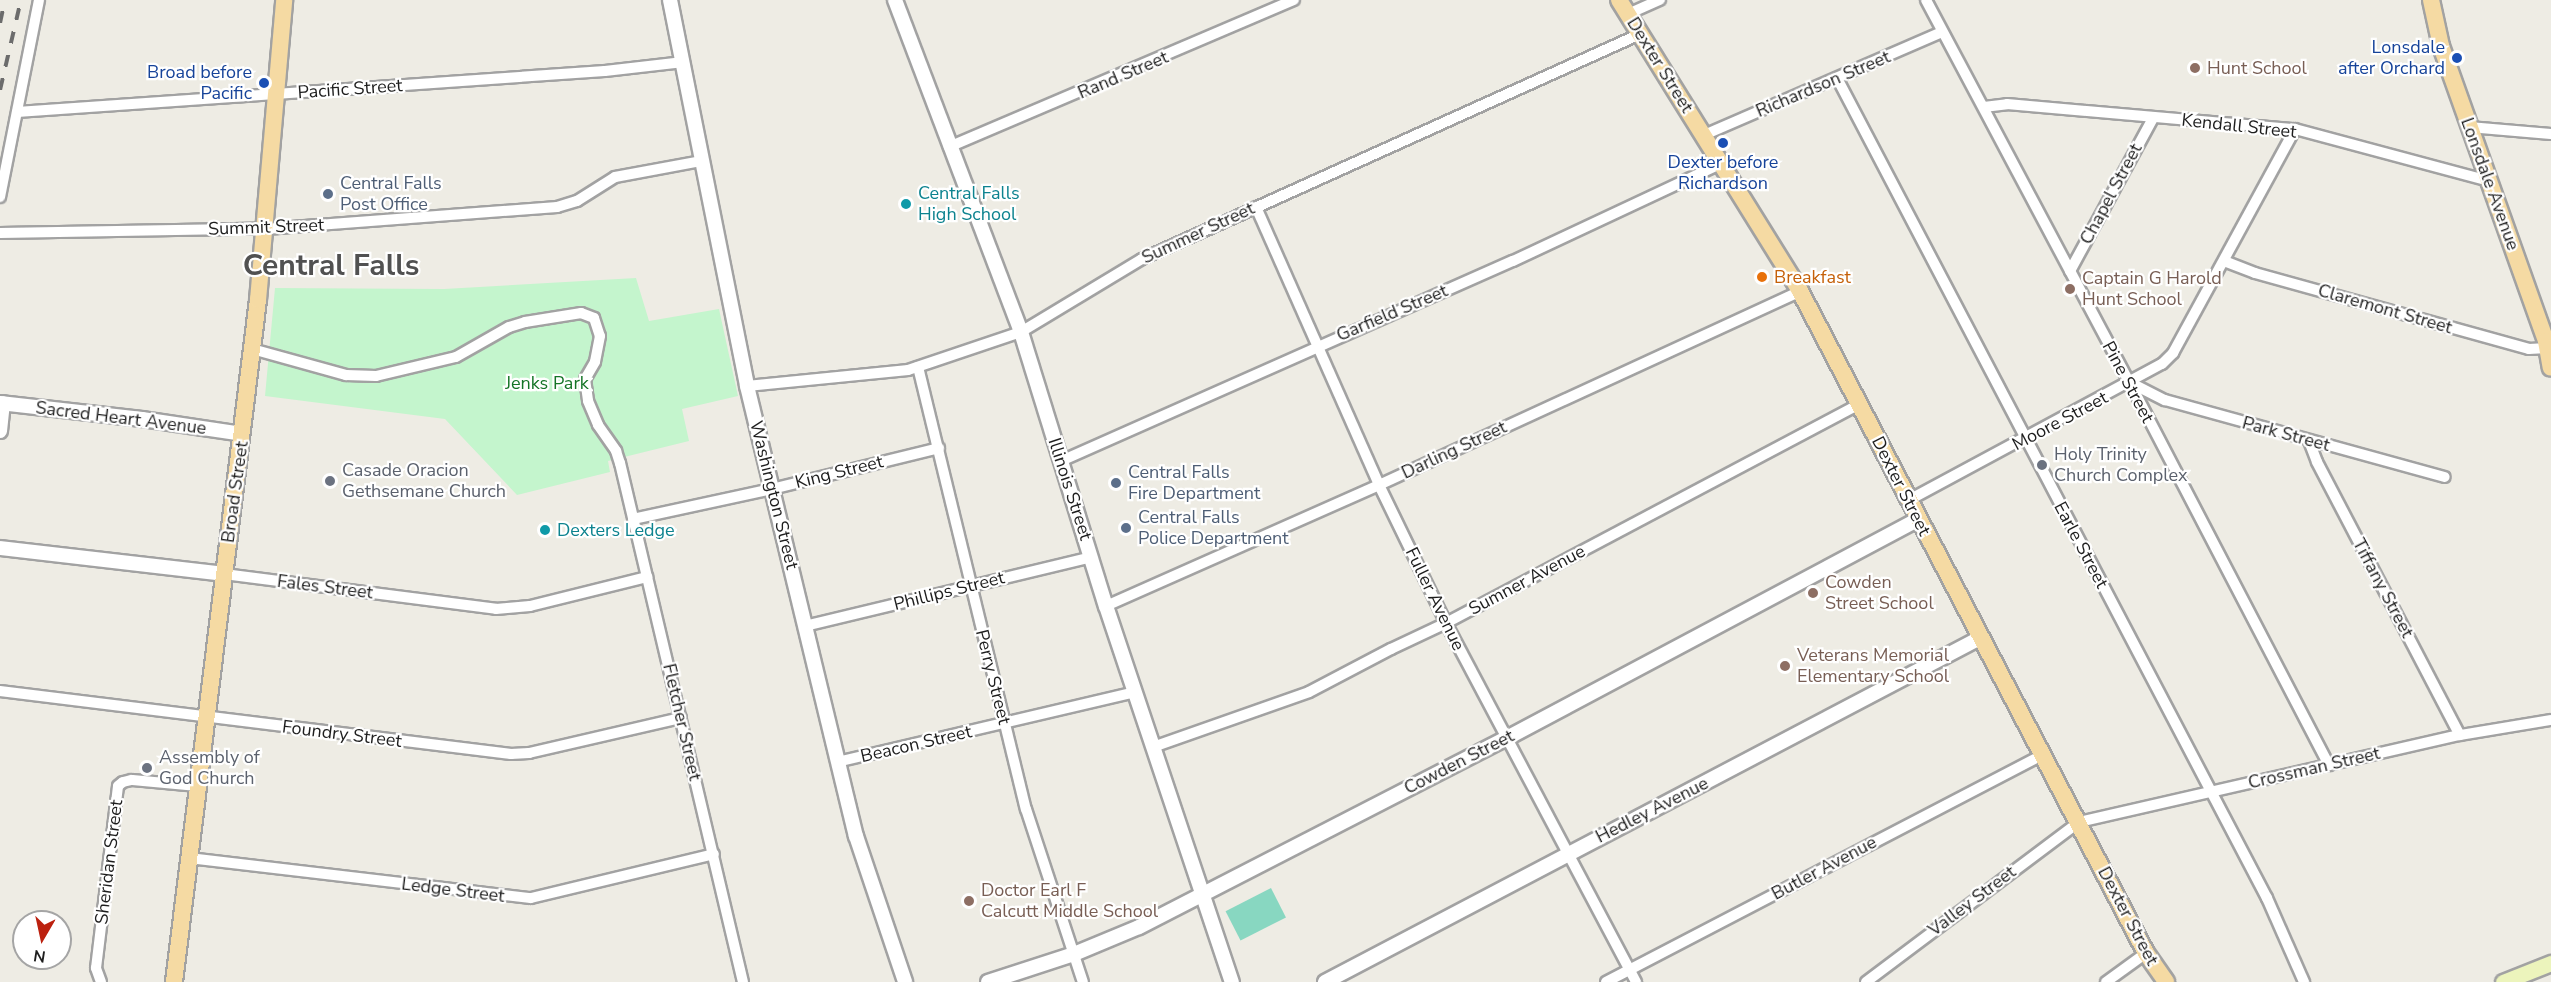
<!DOCTYPE html>
<style>
body{margin:0}
#map{position:relative;width:2551px;height:982px;overflow:hidden;background:#eeece4;font-family:"Nunito Sans",sans-serif}
div>[style]{position:absolute}
.park>*{inset:0;background:#c4f5cd}
.pitch>*{inset:0;background:#88d7c1;transform-origin:0 0}
.roads{filter:drop-shadow(2px 0 #a2a2a2) drop-shadow(-2px 0 #a2a2a2) drop-shadow(0 2px #a2a2a2) drop-shadow(0 -2px #a2a2a2)}
.minor>*{height:10px;margin:-5px;padding:0 5px;transform-origin:5px;border-radius:5px;background:#fff}
.tertiary>*{height:14px;margin:-7px;padding:0 7px;transform-origin:7px;border-radius:7px;background:#fff}
.secondary>*{height:15px;margin:-7.5px;padding:0 7.5px;transform-origin:7.5px;border-radius:7.5px;background:#ecf4bc}
.primary>*{height:16px;margin:-8px;padding:0 8px;transform-origin:8px;border-radius:8px;background:#f5daa3}
.rail>*{height:4px;margin-top:-2px;transform-origin:0;background:repeating-linear-gradient(90deg,#6c6c6c 0 12px,transparent 0 24px)}
.dots>*{width:16px;height:16px;translate:-50% -50%;box-sizing:border-box;border:3px solid #fff;border-radius:50%}
span{translate:-50% -50%;white-space:nowrap;text-align:center;line-height:1.15;-webkit-text-stroke:4.5px #fff;paint-order:stroke}
.transit-label{font-size:18px;color:#164399}
.right{translate:-100% -50%;text-align:right}
.street-label{font-size:18px;color:#1e1e1e}
.education-label{font-size:18px;color:#785e54}
.left{translate:0 -50%;text-align:left}
.service-label{font-size:18px;color:#4e5e75}
.culture-label{font-size:18px;color:#0d838f}
.food-label{font-size:18px;color:#c56008}
.park-label{font-size:18px;color:#147426}
.worship-label{font-size:18px;color:#5b616d}
.town-label{font-size:30px;color:#515151;font-weight:700}
.north{position:absolute;left:12px;top:910px;width:60px;height:60px;box-sizing:border-box;background:#fff;border:2px solid #a5a5a5;border-radius:50%;rotate:189deg;font-size:16px;font-weight:700;line-height:24px;text-align:center;color:#1e1e1e}
.north::after{content:'';display:block;margin:auto;width:21px;height:27px;background:#bc210f;clip-path:polygon(50% 0,100% 100%,50% 72%,0 100%)}
</style>
<div id="map">
<div class="park">
<div style="clip-path:polygon(636px 278px,649px 321px,719px 309px,738px 396px,682px 409px,689px 441px,608px 461px,610px 472px,517px 495px,445px 419px,265px 396px,275px 288px,444px 289px)"></div>
</div>
<div class="pitch">
<div style="left:1271px;top:888px;width:33px;height:51px;rotate:63deg"></div>
</div>
<div class="roads">
<div class="minor">
<div style="left:1926px;top:0;width:434px;rotate:62deg"></div>
<div style="left:2130px;top:383px;width:431px;rotate:62.5deg"></div>
<div style="left:1628px;top:14px;width:35px;rotate:-24deg"></div>
<div style="left:1837px;top:78px;width:926px;rotate:62.33deg"></div>
<div style="left:2267px;top:898px;width:92px;rotate:66.2deg"></div>
<div style="left:1984px;top:107px;width:23px;rotate:-7deg"></div>
<div style="left:2007px;top:104px;width:289px;rotate:5deg"></div>
<div style="left:2295px;top:129px;width:201px;rotate:15deg"></div>
<div style="left:17px;top:112px;width:589px;rotate:-3.99deg"></div>
<div style="left:605px;top:71px;width:79px;rotate:-6.6deg"></div>
<div style="left:2469px;top:127px;width:82px;rotate:4.9deg"></div>
<div style="left:1704px;top:135px;width:259px;rotate:-23.4deg"></div>
<div style="left:949px;top:147px;width:375px;rotate:-23.1deg"></div>
<div style="left:0;top:197px;width:201px;rotate:-78.8deg"></div>
<div style="left:1256px;top:207px;width:304px;rotate:66.1deg"></div>
<div style="left:1379px;top:485px;width:153px;rotate:64.1deg"></div>
<div style="left:1446px;top:623px;width:406px;rotate:62.1deg"></div>
<div style="left:0;top:233px;width:278px;rotate:-1deg"></div>
<div style="left:278px;top:228px;width:280px;rotate:-4.3deg"></div>
<div style="left:557px;top:207px;width:21px;rotate:-17deg"></div>
<div style="left:577px;top:201px;width:45px;rotate:-32.3deg"></div>
<div style="left:615px;top:177px;width:87px;rotate:-10.5deg"></div>
<div style="left:2224px;top:261px;width:33px;rotate:21deg"></div>
<div style="left:2255px;top:273px;width:284px;rotate:15.5deg"></div>
<div style="left:2529px;top:349px;width:18px;rotate:-3deg"></div>
<div style="left:2070px;top:271px;width:174px;rotate:-61.5deg"></div>
<div style="left:252px;top:349px;width:98px;rotate:15.5deg"></div>
<div style="left:346px;top:375px;width:30px;rotate:2deg"></div>
<div style="left:376px;top:376px;width:82px;rotate:-13.4deg"></div>
<div style="left:456px;top:357px;width:61px;rotate:-29.5deg"></div>
<div style="left:509px;top:327px;width:17px;rotate:-17deg"></div>
<div style="left:525px;top:322px;width:57px;rotate:-9.1deg"></div>
<div style="left:581px;top:313px;width:14px;rotate:21deg"></div>
<div style="left:594px;top:318px;width:19px;rotate:72deg"></div>
<div style="left:600px;top:336px;width:26px;rotate:101deg"></div>
<div style="left:595px;top:362px;width:20px;rotate:120deg"></div>
<div style="left:585px;top:379px;width:22px;rotate:82deg"></div>
<div style="left:588px;top:401px;width:26px;rotate:67deg"></div>
<div style="left:598px;top:425px;width:32px;rotate:55deg"></div>
<div style="left:616px;top:451px;width:13px;rotate:72deg"></div>
<div style="left:620px;top:463px;width:533px;rotate:76.67deg"></div>
<div style="left:918px;top:367px;width:455px;rotate:76.3deg"></div>
<div style="left:1026px;top:809px;width:182px;rotate:71.8deg"></div>
<div style="left:2131px;top:383px;width:38px;rotate:27deg"></div>
<div style="left:2165px;top:400px;width:290px;rotate:15.4deg"></div>
<div style="left:747px;top:386px;width:162px;rotate:-5.7deg"></div>
<div style="left:908px;top:370px;width:119px;rotate:-18.6deg"></div>
<div style="left:1021px;top:332px;width:141px;rotate:-31.1deg"></div>
<div style="left:1142px;top:259px;width:546px;rotate:-24.31deg"></div>
<div style="left:2309px;top:441px;width:22px;rotate:69deg"></div>
<div style="left:2317px;top:462px;width:308px;rotate:62.4deg"></div>
<div style="left:1061px;top:461px;width:494px;rotate:-23.9deg"></div>
<div style="left:1513px;top:261px;width:231px;rotate:-25.1deg"></div>
<div style="left:1909px;top:500px;width:287px;rotate:-28.3deg"></div>
<div style="left:2162px;top:364px;width:16px;rotate:-45deg"></div>
<div style="left:2173px;top:353px;width:255px;rotate:-61.4deg"></div>
<div style="left:633px;top:519px;width:142px;rotate:-12.2deg"></div>
<div style="left:772px;top:489px;width:172px;rotate:-13.8deg"></div>
<div style="left:224px;top:574px;width:274px;rotate:7.3deg"></div>
<div style="left:496px;top:609px;width:34px;rotate:-5deg"></div>
<div style="left:530px;top:606px;width:121px;rotate:-13.9deg"></div>
<div style="left:1106px;top:606px;width:299px;rotate:-23.9deg"></div>
<div style="left:1379px;top:485px;width:464px;rotate:-24.7deg"></div>
<div style="left:805px;top:626px;width:295px;rotate:-13.5deg"></div>
<div style="left:0;top:691px;width:515px;rotate:7.03deg"></div>
<div style="left:511px;top:754px;width:18px;rotate:-3deg"></div>
<div style="left:529px;top:753px;width:156px;rotate:-13deg"></div>
<div style="left:1153px;top:747px;width:165px;rotate:-19.4deg"></div>
<div style="left:1309px;top:692px;width:93px;rotate:-27.7deg"></div>
<div style="left:1391px;top:649px;width:61px;rotate:-25.3deg"></div>
<div style="left:1446px;top:623px;width:467px;rotate:-27.9deg"></div>
<div style="left:837px;top:762px;width:306px;rotate:-13.2deg"></div>
<div style="left:189px;top:858px;width:344px;rotate:6.7deg"></div>
<div style="left:531px;top:898px;width:188px;rotate:-13.5deg"></div>
<div style="left:101px;top:982px;width:15px;rotate:-110deg"></div>
<div style="left:96px;top:968px;width:183px;rotate:-83.1deg"></div>
<div style="left:118px;top:786px;width:6px;rotate:-39deg"></div>
<div style="left:123px;top:782px;width:9px;rotate:-13deg"></div>
<div style="left:132px;top:780px;width:66px;rotate:5.2deg"></div>
<div style="left:1606px;top:982px;width:492px;rotate:-27.5deg"></div>
<div style="left:1866px;top:982px;width:266px;rotate:-36.9deg"></div>
<div style="left:2079px;top:822px;width:391px;rotate:-12.9deg"></div>
<div style="left:2460px;top:735px;width:92px;rotate:-9.4deg"></div>
<div style="left:2106px;top:982px;width:49px;rotate:-35.9deg"></div>
</div>
<div class="tertiary">
<div style="left:670px;top:0;width:394px;rotate:78.7deg"></div>
<div style="left:747px;top:386px;width:463px;rotate:76.4deg"></div>
<div style="left:856px;top:836px;width:154px;rotate:71.4deg"></div>
<div style="left:895px;top:0;width:355px;rotate:69.2deg"></div>
<div style="left:1021px;top:332px;width:287px;rotate:72.8deg"></div>
<div style="left:1106px;top:606px;width:397px;rotate:71.5deg"></div>
<div style="left:0;top:403px;width:143px;rotate:6.4deg"></div>
<div style="left:142px;top:419px;width:101px;rotate:8.5deg"></div>
<div style="left:0;top:431px;width:28px;rotate:-84deg"></div>
<div style="left:0;top:548px;width:226px;rotate:6.6deg"></div>
<div style="left:988px;top:982px;width:90px;rotate:-18deg"></div>
<div style="left:1074px;top:954px;width:70px;rotate:-22.6deg"></div>
<div style="left:1139px;top:927px;width:414px;rotate:-27.2deg"></div>
<div style="left:1507px;top:738px;width:467px;rotate:-28deg"></div>
<div style="left:1325px;top:982px;width:740px;rotate:-27.71deg"></div>
</div>
<div class="secondary">
<div style="left:2503px;top:982px;width:52px;rotate:-21.6deg"></div>
</div>
<div class="primary">
<div style="left:1619px;top:0;width:343px;rotate:58.1deg"></div>
<div style="left:1800px;top:291px;width:747px;rotate:62.41deg"></div>
<div style="left:2146px;top:953px;width:35px;rotate:55deg"></div>
<div style="left:2431px;top:0;width:47px;rotate:77.7deg"></div>
<div style="left:2441px;top:46px;width:313px;rotate:70.4deg"></div>
<div style="left:2546px;top:341px;width:27px;rotate:80deg"></div>
<div style="left:174px;top:982px;width:687px;rotate:-82.98deg"></div>
<div style="left:258px;top:300px;width:301px;rotate:-85deg"></div>
</div>
</div>
<div class="rail">
<div style="left:0;top:23px;width:24px;rotate:-78deg"></div>
<div style="left:0;top:90px;width:92px;rotate:-76.9deg"></div>
</div>
<div class="dots">
<div style="left:2457px;top:58px;background:#1a4fb4"></div>
<div style="left:2195px;top:68px;background:#8d6e63"></div>
<div style="left:264px;top:83px;background:#1a4fb4"></div>
<div style="left:1723px;top:143px;background:#1a4fb4"></div>
<div style="left:328px;top:194px;background:#5c6f8a"></div>
<div style="left:906px;top:204px;background:#0f9aa8"></div>
<div style="left:1762px;top:277px;background:#e8710a"></div>
<div style="left:2070px;top:289px;background:#8d6e63"></div>
<div style="left:2042px;top:465px;background:#6b7280"></div>
<div style="left:330px;top:481px;background:#6b7280"></div>
<div style="left:1116px;top:483px;background:#5c6f8a"></div>
<div style="left:1126px;top:528px;background:#5c6f8a"></div>
<div style="left:545px;top:530px;background:#0f9aa8"></div>
<div style="left:1813px;top:593px;background:#8d6e63"></div>
<div style="left:1785px;top:666px;background:#8d6e63"></div>
<div style="left:147px;top:768px;background:#6b7280"></div>
<div style="left:969px;top:901px;background:#8d6e63"></div>
</div>
<div class="transit-label">
<span class="right" style="left:2445px;top:58px">Lonsdale<br>after Orchard</span>
<span class="right" style="left:252px;top:83px">Broad before<br>Pacific</span>
<span style="left:1723px;top:173px">Dexter before<br>Richardson</span>
</div>
<div class="street-label">
<span style="left:1660px;top:65px;rotate:58deg">Dexter Street</span>
<span style="left:1123px;top:75px;rotate:-23deg">Rand Street</span>
<span style="left:1823px;top:84px;rotate:-23deg">Richardson Street</span>
<span style="left:350px;top:89px;rotate:-4deg">Pacific Street</span>
<span style="left:2239px;top:126px;rotate:6deg">Kendall Street</span>
<span style="left:2490px;top:184px;rotate:70deg">Lonsdale Avenue</span>
<span style="left:2111px;top:194px;rotate:-62deg">Chapel Street</span>
<span style="left:266px;top:227px;rotate:-2deg">Summit Street</span>
<span style="left:1198px;top:233px;rotate:-25deg">Summer Street</span>
<span style="left:2385px;top:309px;rotate:16deg">Claremont Street</span>
<span style="left:1392px;top:313px;rotate:-23deg">Garfield Street</span>
<span style="left:2128px;top:382px;rotate:62deg">Pine Street</span>
<span style="left:121px;top:418px;rotate:7deg">Sacred Heart Avenue</span>
<span style="left:2060px;top:421px;rotate:-28deg">Moore Street</span>
<span style="left:2286px;top:434px;rotate:15deg">Park Street</span>
<span style="left:1454px;top:450px;rotate:-25deg">Darling Street</span>
<span style="left:839px;top:472px;rotate:-14deg">King Street</span>
<span style="left:1901px;top:486px;rotate:63deg">Dexter Street</span>
<span style="left:1070px;top:489px;rotate:72deg">Illinois Street</span>
<span style="left:235px;top:492px;rotate:-82deg">Broad Street</span>
<span style="left:774px;top:495px;rotate:76deg">Washington Street</span>
<span style="left:2081px;top:545px;rotate:62deg">Earle Street</span>
<span style="left:1527px;top:580px;rotate:-28deg">Sumner Avenue</span>
<span style="left:325px;top:587px;rotate:7deg">Fales Street</span>
<span style="left:2383px;top:588px;rotate:62deg">Tiffany Street</span>
<span style="left:949px;top:591px;rotate:-14deg">Phillips Street</span>
<span style="left:1435px;top:599px;rotate:64deg">Fuller Avenue</span>
<span style="left:993px;top:677px;rotate:76deg">Perry Street</span>
<span style="left:682px;top:722px;rotate:77deg">Fletcher Street</span>
<span style="left:342px;top:734px;rotate:7deg">Foundry Street</span>
<span style="left:916px;top:744px;rotate:-13deg">Beacon Street</span>
<span style="left:1459px;top:762px;rotate:-27deg">Cowden Street</span>
<span style="left:2314px;top:768px;rotate:-13deg">Crossman Street</span>
<span style="left:1652px;top:810px;rotate:-27deg">Hedley Avenue</span>
<span style="left:109px;top:862px;rotate:-83deg">Sheridan Street</span>
<span style="left:1824px;top:868px;rotate:-28deg">Butler Avenue</span>
<span style="left:453px;top:890px;rotate:7deg">Ledge Street</span>
<span style="left:1972px;top:901px;rotate:-37deg">Valley Street</span>
<span style="left:2128px;top:916px;rotate:62deg">Dexter Street</span>
</div>
<div class="education-label">
<span class="left" style="left:2207px;top:68px">Hunt School</span>
<span class="left" style="left:2082px;top:289px">Captain G Harold<br>Hunt School</span>
<span class="left" style="left:1825px;top:593px">Cowden<br>Street School</span>
<span class="left" style="left:1797px;top:666px">Veterans Memorial<br>Elementary School</span>
<span class="left" style="left:981px;top:901px">Doctor Earl F<br>Calcutt Middle School</span>
</div>
<div class="service-label">
<span class="left" style="left:340px;top:194px">Central Falls<br>Post Office</span>
<span class="left" style="left:1128px;top:483px">Central Falls<br>Fire Department</span>
<span class="left" style="left:1138px;top:528px">Central Falls<br>Police Department</span>
</div>
<div class="culture-label">
<span class="left" style="left:918px;top:204px">Central Falls<br>High School</span>
<span class="left" style="left:557px;top:530px">Dexters Ledge</span>
</div>
<div class="food-label">
<span class="left" style="left:1774px;top:277px">Breakfast</span>
</div>
<div class="park-label">
<span style="left:547px;top:383px">Jenks Park</span>
</div>
<div class="worship-label">
<span class="left" style="left:2054px;top:465px">Holy Trinity<br>Church Complex</span>
<span class="left" style="left:342px;top:481px">Casade Oracion<br>Gethsemane Church</span>
<span class="left" style="left:159px;top:768px">Assembly of<br>God Church</span>
</div>
<div class="town-label">
<span style="left:331px;top:266px">Central Falls</span>
</div>
<div class="north">N</div>
</div>
